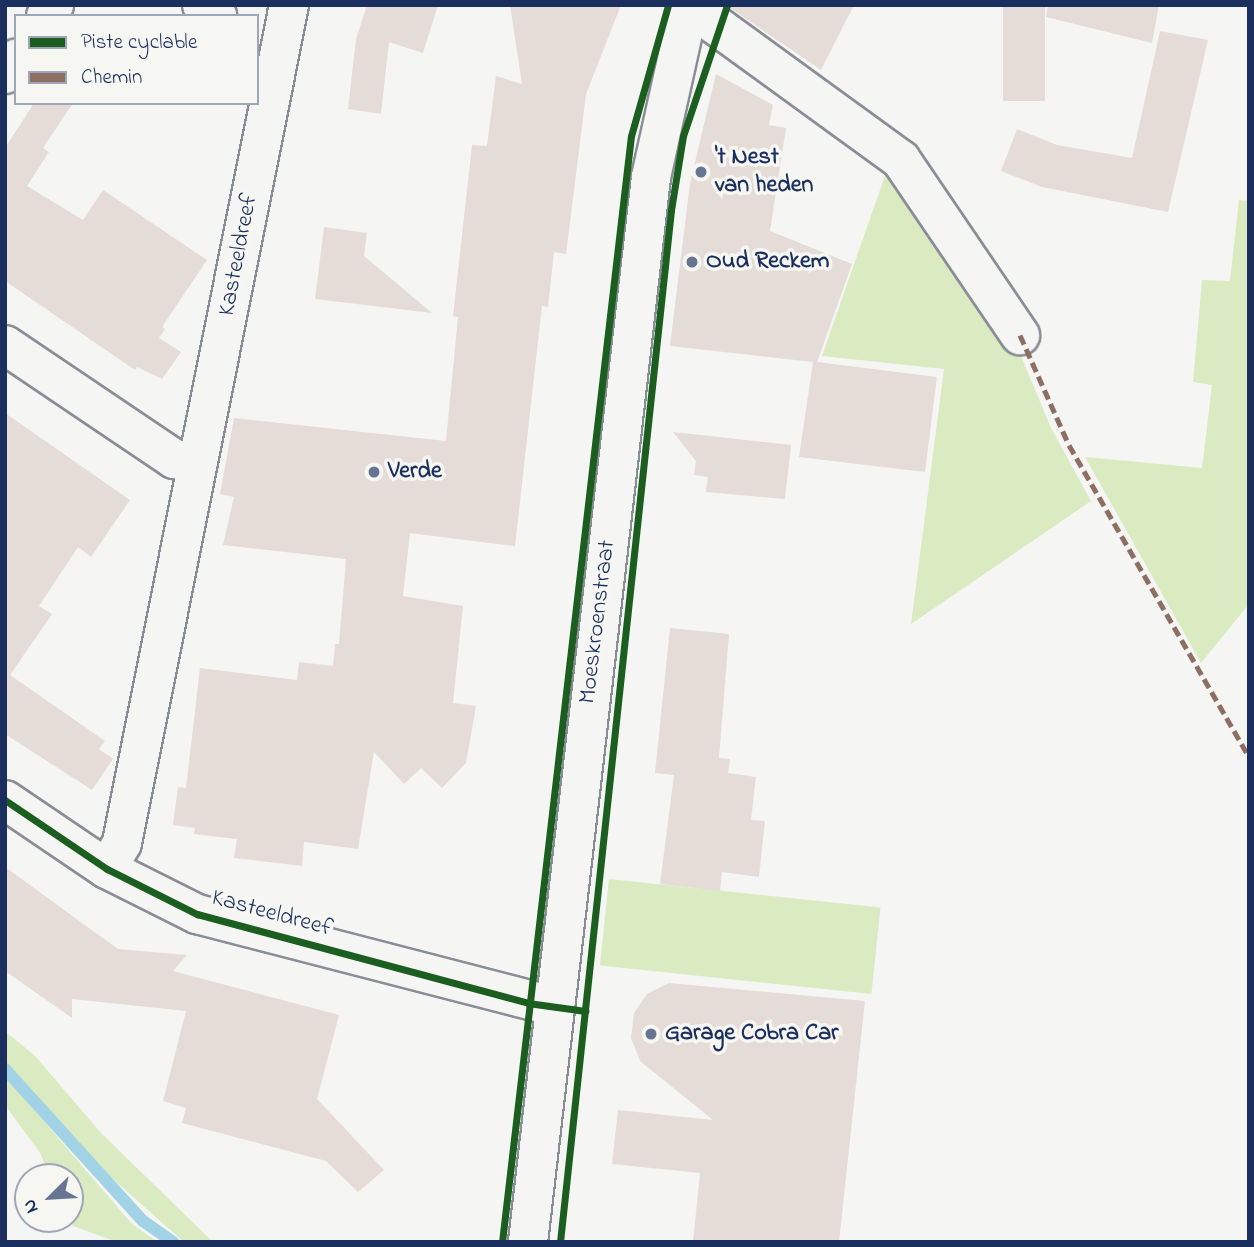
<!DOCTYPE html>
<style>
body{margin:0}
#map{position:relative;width:1254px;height:1247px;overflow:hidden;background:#f5f5f3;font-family:"Indie Flower",sans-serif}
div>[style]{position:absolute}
.green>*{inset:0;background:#daebc2;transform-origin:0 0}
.stream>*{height:12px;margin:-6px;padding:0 6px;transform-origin:6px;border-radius:6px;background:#a2d2e5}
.building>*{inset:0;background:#e5dcd7;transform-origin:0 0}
.roads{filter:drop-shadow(2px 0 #898d95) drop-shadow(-2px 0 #898d95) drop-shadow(0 2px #898d95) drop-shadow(0 -2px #898d95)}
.street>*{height:38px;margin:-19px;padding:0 19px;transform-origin:19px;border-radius:19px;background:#f5f5f3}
.secondary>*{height:38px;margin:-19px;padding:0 19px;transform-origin:19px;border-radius:19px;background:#f5f5f3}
.quiet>*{height:5px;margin-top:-2.5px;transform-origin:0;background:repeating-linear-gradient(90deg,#8d6e63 0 10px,transparent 0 15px)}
.cycleway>*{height:7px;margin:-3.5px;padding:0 3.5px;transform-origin:3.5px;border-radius:3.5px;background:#1b5e20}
.dots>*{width:19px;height:19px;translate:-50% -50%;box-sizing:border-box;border:4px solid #f6f6f2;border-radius:50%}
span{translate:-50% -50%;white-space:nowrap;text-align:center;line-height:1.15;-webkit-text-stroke:7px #f6f6f2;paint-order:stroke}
.poi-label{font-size:24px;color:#1b2f5e;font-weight:700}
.left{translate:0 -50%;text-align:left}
.street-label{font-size:24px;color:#1b2f5e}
.frame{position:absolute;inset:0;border:7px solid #1b2f5e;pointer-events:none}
.legend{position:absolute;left:14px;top:14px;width:245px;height:91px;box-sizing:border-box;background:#f6f6f2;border:2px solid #9ea6b7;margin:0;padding:9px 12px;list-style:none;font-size:21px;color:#1b2f5e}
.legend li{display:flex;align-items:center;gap:14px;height:35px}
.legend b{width:35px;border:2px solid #9ea6b7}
.north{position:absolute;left:14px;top:1163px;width:70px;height:70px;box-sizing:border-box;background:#f6f6f2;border:2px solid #9ea6b7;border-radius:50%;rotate:246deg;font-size:19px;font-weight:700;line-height:28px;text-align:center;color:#1b2f5e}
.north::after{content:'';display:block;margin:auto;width:24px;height:32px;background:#677492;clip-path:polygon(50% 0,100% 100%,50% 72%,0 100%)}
</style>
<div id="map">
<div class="green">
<div style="clip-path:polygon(887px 170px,1021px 356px,1051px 428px,1091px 501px,911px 624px,944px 369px,822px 356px)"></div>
<div style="clip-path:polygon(1239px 200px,1249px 201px,1249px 604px,1201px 663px,1085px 457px,1202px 468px,1212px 385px,1193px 382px,1202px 280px,1230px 281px)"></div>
<div style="left:609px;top:879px;width:273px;height:87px;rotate:6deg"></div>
<div style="clip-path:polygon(5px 1031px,35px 1056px,102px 1134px,213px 1242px,184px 1242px,96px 1164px,5px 1063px)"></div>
<div style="clip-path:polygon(5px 1076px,132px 1224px,158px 1242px,117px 1242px,73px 1226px,67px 1219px,70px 1177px,50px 1177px,40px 1153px,5px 1105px)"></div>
</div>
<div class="stream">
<div style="left:5px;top:1069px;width:205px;rotate:47.8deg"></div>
<div style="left:143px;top:1221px;width:37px;rotate:35deg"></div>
</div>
<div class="building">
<div style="clip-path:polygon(367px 5px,438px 5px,423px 53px,389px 42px,381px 114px,348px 109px,356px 39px)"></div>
<div style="clip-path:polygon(510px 5px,621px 5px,586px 94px,566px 254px,554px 252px,548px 307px,542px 306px,515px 546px,410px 533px,403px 596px,463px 606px,453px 703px,476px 706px,466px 763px,442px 788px,421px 768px,404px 784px,374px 752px,358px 849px,304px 842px,302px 866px,234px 858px,237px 839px,194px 834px,195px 828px,173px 825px,178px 787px,186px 788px,200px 668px,297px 680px,299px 662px,333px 666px,335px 644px,339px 644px,346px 559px,223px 545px,234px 497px,220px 494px,234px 418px,446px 441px,458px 317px,453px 316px,472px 145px,487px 146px,496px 76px,522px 84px)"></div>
<div style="clip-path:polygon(726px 5px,854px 5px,821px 70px)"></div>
<div style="left:1003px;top:5px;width:42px;height:96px"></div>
<div style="clip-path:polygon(1048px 5px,1159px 5px,1152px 43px,1046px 17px)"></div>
<div style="clip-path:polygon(1160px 31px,1208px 40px,1168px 212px,1042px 187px,1001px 171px,1017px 129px,1057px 145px,1132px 158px)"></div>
<div style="clip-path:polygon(716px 74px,773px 105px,769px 125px,786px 128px,770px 231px,852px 264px,817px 362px,937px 377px,925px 472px,799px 457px,813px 362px,670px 346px,690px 183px)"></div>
<div style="clip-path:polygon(34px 103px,73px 103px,43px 148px,49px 152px,27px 186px,83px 220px,103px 190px,207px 260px,162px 327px,165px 329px,159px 338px,181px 352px,162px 379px,137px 367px,135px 370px,5px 281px,5px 148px)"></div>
<div style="clip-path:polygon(324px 227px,367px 233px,364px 256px,432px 313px,315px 299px)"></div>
<div style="clip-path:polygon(5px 413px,130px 500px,91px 557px,78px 547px,39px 606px,52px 614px,10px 675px,105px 741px,99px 749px,113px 759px,92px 790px,5px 734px)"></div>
<div style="clip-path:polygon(673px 432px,791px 445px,785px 499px,706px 492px,708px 477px,694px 475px,696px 461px)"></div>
<div style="clip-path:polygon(670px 628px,729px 634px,719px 758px,730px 759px,728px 773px,756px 777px,751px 820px,765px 821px,759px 877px,722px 872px,720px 891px,660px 884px,674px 775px,655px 773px)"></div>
<div style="clip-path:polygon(5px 867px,118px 949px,187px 955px,173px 971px,339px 1015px,317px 1099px,384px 1170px,358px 1192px,326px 1161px,182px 1123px,186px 1108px,163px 1101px,186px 1011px,72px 999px,72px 1018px,5px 971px)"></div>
<div style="clip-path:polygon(669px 983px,865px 1001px,839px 1242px,693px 1242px,700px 1173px,612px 1164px,618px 1110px,713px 1120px,640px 1061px,631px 1038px,634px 1013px,647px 994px)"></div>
</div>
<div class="roads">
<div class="street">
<div style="left:202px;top:5px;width:19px;rotate:36deg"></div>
<div style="left:688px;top:5px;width:263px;rotate:36deg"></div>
<div style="left:901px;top:160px;width:212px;rotate:55.8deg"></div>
<div style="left:46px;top:16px;width:14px;rotate:-54deg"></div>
<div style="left:5px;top:74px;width:19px;rotate:-54deg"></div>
<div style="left:5px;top:345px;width:204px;rotate:34deg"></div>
<div style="left:174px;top:459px;width:24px;rotate:7deg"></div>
<div style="left:5px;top:800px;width:123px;rotate:34.1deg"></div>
<div style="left:107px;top:869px;width:101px;rotate:26.6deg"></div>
<div style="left:197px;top:914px;width:368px;rotate:14.5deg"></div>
<div style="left:107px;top:869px;width:30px;rotate:-60deg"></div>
<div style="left:122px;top:843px;width:854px;rotate:-78.73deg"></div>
</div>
<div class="secondary">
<div style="left:528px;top:1242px;width:1072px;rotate:-83.41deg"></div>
<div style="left:651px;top:177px;width:176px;rotate:-77.5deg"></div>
</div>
</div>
<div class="quiet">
<div style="left:1020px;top:335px;width:120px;rotate:66deg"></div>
<div style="left:1069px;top:445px;width:360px;rotate:60deg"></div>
</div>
<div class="cycleway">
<div style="left:5px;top:800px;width:123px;rotate:34.1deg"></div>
<div style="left:107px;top:869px;width:101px;rotate:26.6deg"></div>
<div style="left:197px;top:914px;width:343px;rotate:15deg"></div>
<div style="left:528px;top:1003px;width:58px;rotate:8deg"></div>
<div style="left:502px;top:1242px;width:1113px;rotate:-83.35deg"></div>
<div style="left:631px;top:136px;width:136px;rotate:-74.2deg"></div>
<div style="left:560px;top:1242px;width:1038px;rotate:-83.86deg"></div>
<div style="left:671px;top:210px;width:75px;rotate:-80.8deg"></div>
<div style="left:683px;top:136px;width:138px;rotate:-71.4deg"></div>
</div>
<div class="dots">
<div style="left:701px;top:172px;background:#677492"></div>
<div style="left:692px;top:262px;background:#677492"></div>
<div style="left:374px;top:472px;background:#677492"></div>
<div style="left:651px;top:1034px;background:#677492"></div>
</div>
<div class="poi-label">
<span class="left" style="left:715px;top:172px">'t Nest<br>van heden</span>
<span class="left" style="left:706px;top:262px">Oud Reckem</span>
<span class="left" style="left:388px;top:472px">Verde</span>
<span class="left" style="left:665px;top:1034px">Garage Cobra Car</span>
</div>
<div class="street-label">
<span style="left:239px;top:255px;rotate:-79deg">Kasteeldreef</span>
<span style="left:598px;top:622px;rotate:-83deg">Moeskroenstraat</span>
<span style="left:272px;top:914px;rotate:15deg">Kasteeldreef</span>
</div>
<div class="frame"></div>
<ul class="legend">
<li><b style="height:9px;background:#1b5e20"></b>Piste cyclable</li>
<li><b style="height:9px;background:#8d6e63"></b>Chemin</li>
</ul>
<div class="north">N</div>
</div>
